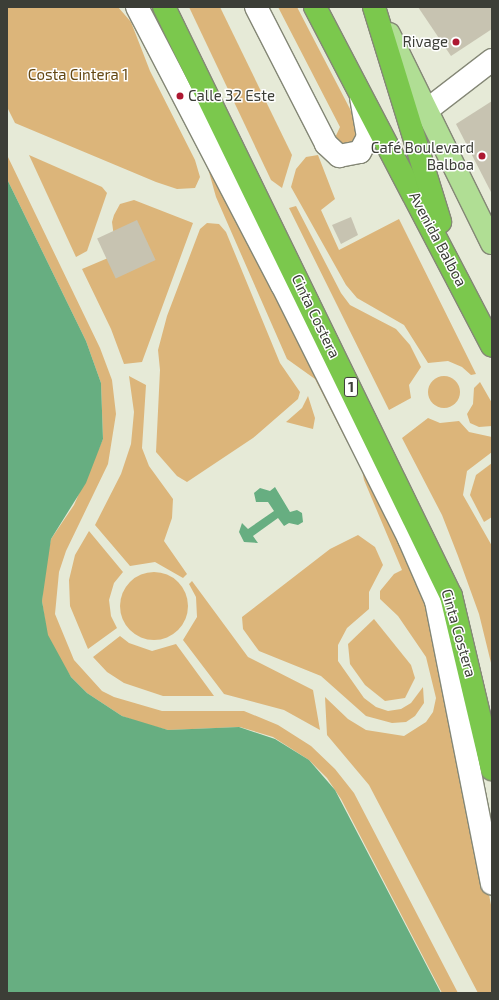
<!DOCTYPE html>
<meta charset="utf-8">
<style>
body{margin:0}
#map{position:relative;width:499px;height:1000px;overflow:hidden;background:#e6ead7;font-family:"Exo 2",sans-serif}
div>[style]{position:absolute}
.green>*{inset:0;background:#dcb57a}
.round{border-radius:50%}
.water>*{inset:0;background:#67ae81}
.building>*{inset:0;background:#c7c3b1;transform-origin:0 0}
.roads{filter:drop-shadow(1px 0 #848776) drop-shadow(-1px 0 #848776) drop-shadow(0 1px #848776) drop-shadow(0 -1px #848776)}
.minor>*{height:22px;margin:-11px;padding:0 11px;transform-origin:11px;border-radius:11px;background:#fff}
.major>*{height:22px;margin:-11px;padding:0 11px;transform-origin:11px;border-radius:11px;background:#b0de94}
.highway>*{height:22px;margin:-11px;padding:0 11px;transform-origin:11px;border-radius:11px;background:#7bc84d}
.dots>*{width:11px;height:11px;translate:-50% -50%;box-sizing:border-box;border:2px solid #fff;border-radius:50%}
span{translate:-50% -50%;white-space:nowrap;text-align:center;line-height:1.15;-webkit-text-stroke:3px #fff;paint-order:stroke}
.shield-label span{padding:1px 3px;background:#fff;border:1px solid;border-radius:3px;-webkit-text-stroke-width:0}
.shield-label{font-size:14px;color:#3c3e37;font-weight:700}
.poi-label{font-size:15px;color:#3c3e37}
.right{translate:-100% -50%;text-align:right}
.left{translate:0 -50%;text-align:left}
.park-label{font-size:15px;color:#644713}
.street-label{font-size:15px;color:#3c3e37}
.frame{position:absolute;inset:0;border:8px solid #3c3e37;pointer-events:none}
</style>
<div id="map">
<div class="green">
<div style="clip-path:polygon(7px 7px,118px 7px,131px 22px,150px 71px,195px 160px,200px 177px,195px 188px,177px 189px,156px 182px,15px 123px,7px 107px)"></div>
<div style="clip-path:polygon(189px 7px,220px 7px,292px 155px,282px 188px,271px 180px)"></div>
<div style="clip-path:polygon(278px 7px,297px 7px,362px 132px,354px 149px,333px 142px,340px 127px)"></div>
<div style="clip-path:polygon(7px 155px,100px 348px,112px 380px,116px 414px,108px 464px,66px 551px,59px 572px,55px 614px,74px 660px,102px 691px,114px 697px,162px 711px,244px 711px,278px 725px,311px 746px,335px 769px,354px 793px,458px 993px,442px 993px,341px 799px,327px 778px,309px 760px,273px 737px,240px 727px,168px 730px,141px 723px,122px 716px,87px 693px,71px 677px,60px 660px,47px 635px,42px 601px,44px 572px,51px 539px,74px 505px,103px 439px,101px 383px,86px 341px,7px 179px)"></div>
<div style="clip-path:polygon(29px 155px,102px 187px,107px 193px,87px 251px,76px 257px)"></div>
<div style="clip-path:polygon(318px 155px,335px 199px,321px 210px,339px 250px,399px 219px,476px 374px,471px 375px,462px 367px,448px 361px,428px 363px,404px 325px,357px 298px,346px 285px,291px 187px,296px 169px,306px 157px)"></div>
<div style="clip-path:polygon(207px 165px,228px 186px,355px 442px,347px 442px,315px 379px,287px 359px,216px 197px)"></div>
<div style="clip-path:polygon(134px 200px,193px 223px,142px 362px,124px 364px,111px 329px,82px 269px,108px 258px,115px 245px,112px 222px,114px 215px,120px 204px)"></div>
<div style="clip-path:polygon(296px 206px,341px 293px,350px 305px,396px 329px,410px 345px,421px 367px,409px 385px,411px 398px,389px 410px,289px 208px)"></div>
<div style="clip-path:polygon(207px 223px,219px 224px,226px 232px,280px 363px,300px 392px,298px 399px,253px 438px,187px 482px,177px 476px,156px 452px,160px 370px,158px 350px,167px 316px,200px 229px)"></div>
<div style="clip-path:polygon(129px 376px,146px 385px,142px 448px,149px 466px,173px 499px,172px 518px,164px 541px,187px 574px,183px 578px,155px 562px,130px 566px,95px 525px,121px 474px,131px 444px,134px 412px)"></div>
<div class="round" style="left:428px;top:376px;width:32px;height:32px"></div>
<div style="clip-path:polygon(480px 382px,492px 403px,492px 426px,479px 427px,470px 423px,467px 414px,473px 404px,474px 388px)"></div>
<div style="clip-path:polygon(308px 396px,315px 418px,313px 429px,286px 422px,302px 408px)"></div>
<div style="clip-path:polygon(428px 418px,440px 423px,459px 421px,469px 432px,492px 437px,492px 452px,467px 471px,463px 495px,492px 546px,492px 667px,479px 614px,458px 556px,442px 515px,402px 438px)"></div>
<div style="clip-path:polygon(492px 463px,492px 517px,484px 522px,470px 495px,476px 475px)"></div>
<div style="clip-path:polygon(368px 464px,399px 523px,439px 638px,492px 910px,492px 993px,478px 993px,369px 785px,327px 735px,325px 697px,348px 719px,366px 730px,404px 736px,426px 722px,433px 712px,436px 698px,426px 657px,398px 616px,380px 599px,380px 591px,394px 574px,402px 570px,364px 480px,362px 470px)"></div>
<div style="clip-path:polygon(89px 531px,123px 572px,114px 583px,109px 600px,111px 616px,117px 628px,88px 649px,70px 606px,69px 580px,75px 555px)"></div>
<div style="clip-path:polygon(358px 535px,375px 547px,383px 565px,369px 592px,369px 609px,347px 628px,338px 645px,338px 661px,364px 698px,376px 707px,388px 711px,401px 709px,411px 703px,423px 687px,424px 703px,415px 716px,406px 722px,392px 723px,366px 716px,321px 676px,259px 651px,243px 629px,242px 617px,330px 549px)"></div>
<div class="round" style="left:120px;top:572px;width:68px;height:68px"></div>
<div style="clip-path:polygon(192px 581px,248px 657px,313px 690px,320px 730px,284px 710px,224px 694px,183px 640px,197px 617px,196px 597px,189px 584px)"></div>
<div style="clip-path:polygon(374px 619px,411px 665px,415px 678px,405px 698px,385px 701px,365px 685px,350px 664px,348px 644px)"></div>
<div style="clip-path:polygon(120px 636px,129px 643px,152px 651px,176px 644px,214px 696px,163px 696px,124px 683px,107px 672px,93px 657px)"></div>
</div>
<div class="water">
<div style="clip-path:polygon(7px 179px,86px 341px,101px 383px,103px 439px,86px 483px,51px 539px,42px 601px,48px 635px,71px 677px,87px 693px,122px 716px,168px 730px,239px 727px,275px 739px,309px 760px,335px 790px,441px 993px,7px 993px)"></div>
<div style="clip-path:polygon(275px 487px,290px 512px,297px 510px,302px 513px,303px 522px,298px 525px,289px 523px,284px 526px,278px 518px,253px 536px,258px 543px,244px 542px,239px 532px,242px 523px,248px 529px,274px 511px,268px 502px,256px 502px,254px 493px,260px 488px,270px 491px)"></div>
</div>
<div class="building">
<div style="clip-path:polygon(418px 7px,492px 7px,492px 29px,451px 56px)"></div>
<div style="clip-path:polygon(492px 101px,492px 194px,456px 124px)"></div>
<div style="clip-path:polygon(351px 217px,358px 235px,341px 244px,332px 225px)"></div>
<div style="left:137px;top:220px;width:44px;height:44px;rotate:65deg"></div>
</div>
<div class="roads">
<div class="minor">
<div style="left:137px;top:7px;width:314px;rotate:62.5deg"></div>
<div style="left:282px;top:285px;width:284px;rotate:63.4deg"></div>
<div style="left:409px;top:539px;width:68px;rotate:66.5deg"></div>
<div style="left:436px;top:601px;width:288px;rotate:78.8deg"></div>
<div style="left:256px;top:7px;width:154px;rotate:62.9deg"></div>
<div style="left:326px;top:144px;width:18px;rotate:43deg"></div>
<div style="left:339px;top:156px;width:21px;rotate:-11deg"></div>
<div style="left:360px;top:152px;width:17px;rotate:-62deg"></div>
<div style="left:368px;top:137px;width:39px;rotate:-100deg"></div>
<div style="left:427px;top:110px;width:82px;rotate:-37.6deg"></div>
</div>
<div class="major">
<div style="left:389px;top:34px;width:233px;rotate:63.8deg"></div>
</div>
<div class="highway">
<div style="left:164px;top:7px;width:655px;rotate:64.02deg"></div>
<div style="left:451px;top:596px;width:178px;rotate:76.7deg"></div>
<div style="left:315px;top:7px;width:382px;rotate:62.4deg"></div>
<div style="left:374px;top:7px;width:225px;rotate:72.9deg"></div>
</div>
</div>
<div class="dots">
<div style="left:456px;top:42px;background:#ad1832"></div>
<div style="left:180px;top:96px;background:#ad1832"></div>
<div style="left:482px;top:156px;background:#ad1832"></div>
</div>
<div class="shield-label">
<span style="left:351px;top:387px">1</span>
</div>
<div class="poi-label">
<span class="right" style="left:448px;top:42px">Rivage</span>
<span class="left" style="left:188px;top:96px">Calle 32 Este</span>
<span class="right" style="left:474px;top:156px">Café Boulevard<br>Balboa</span>
</div>
<div class="park-label">
<span style="left:78px;top:75px">Costa Cintera 1</span>
</div>
<div class="street-label">
<span style="left:438px;top:239px;rotate:62deg">Avenida Balboa</span>
<span style="left:316px;top:316px;rotate:64deg">Cinta Costera</span>
<span style="left:459px;top:633px;rotate:74deg">Cinta Costera</span>
</div>
<div class="frame"></div>
</div>
